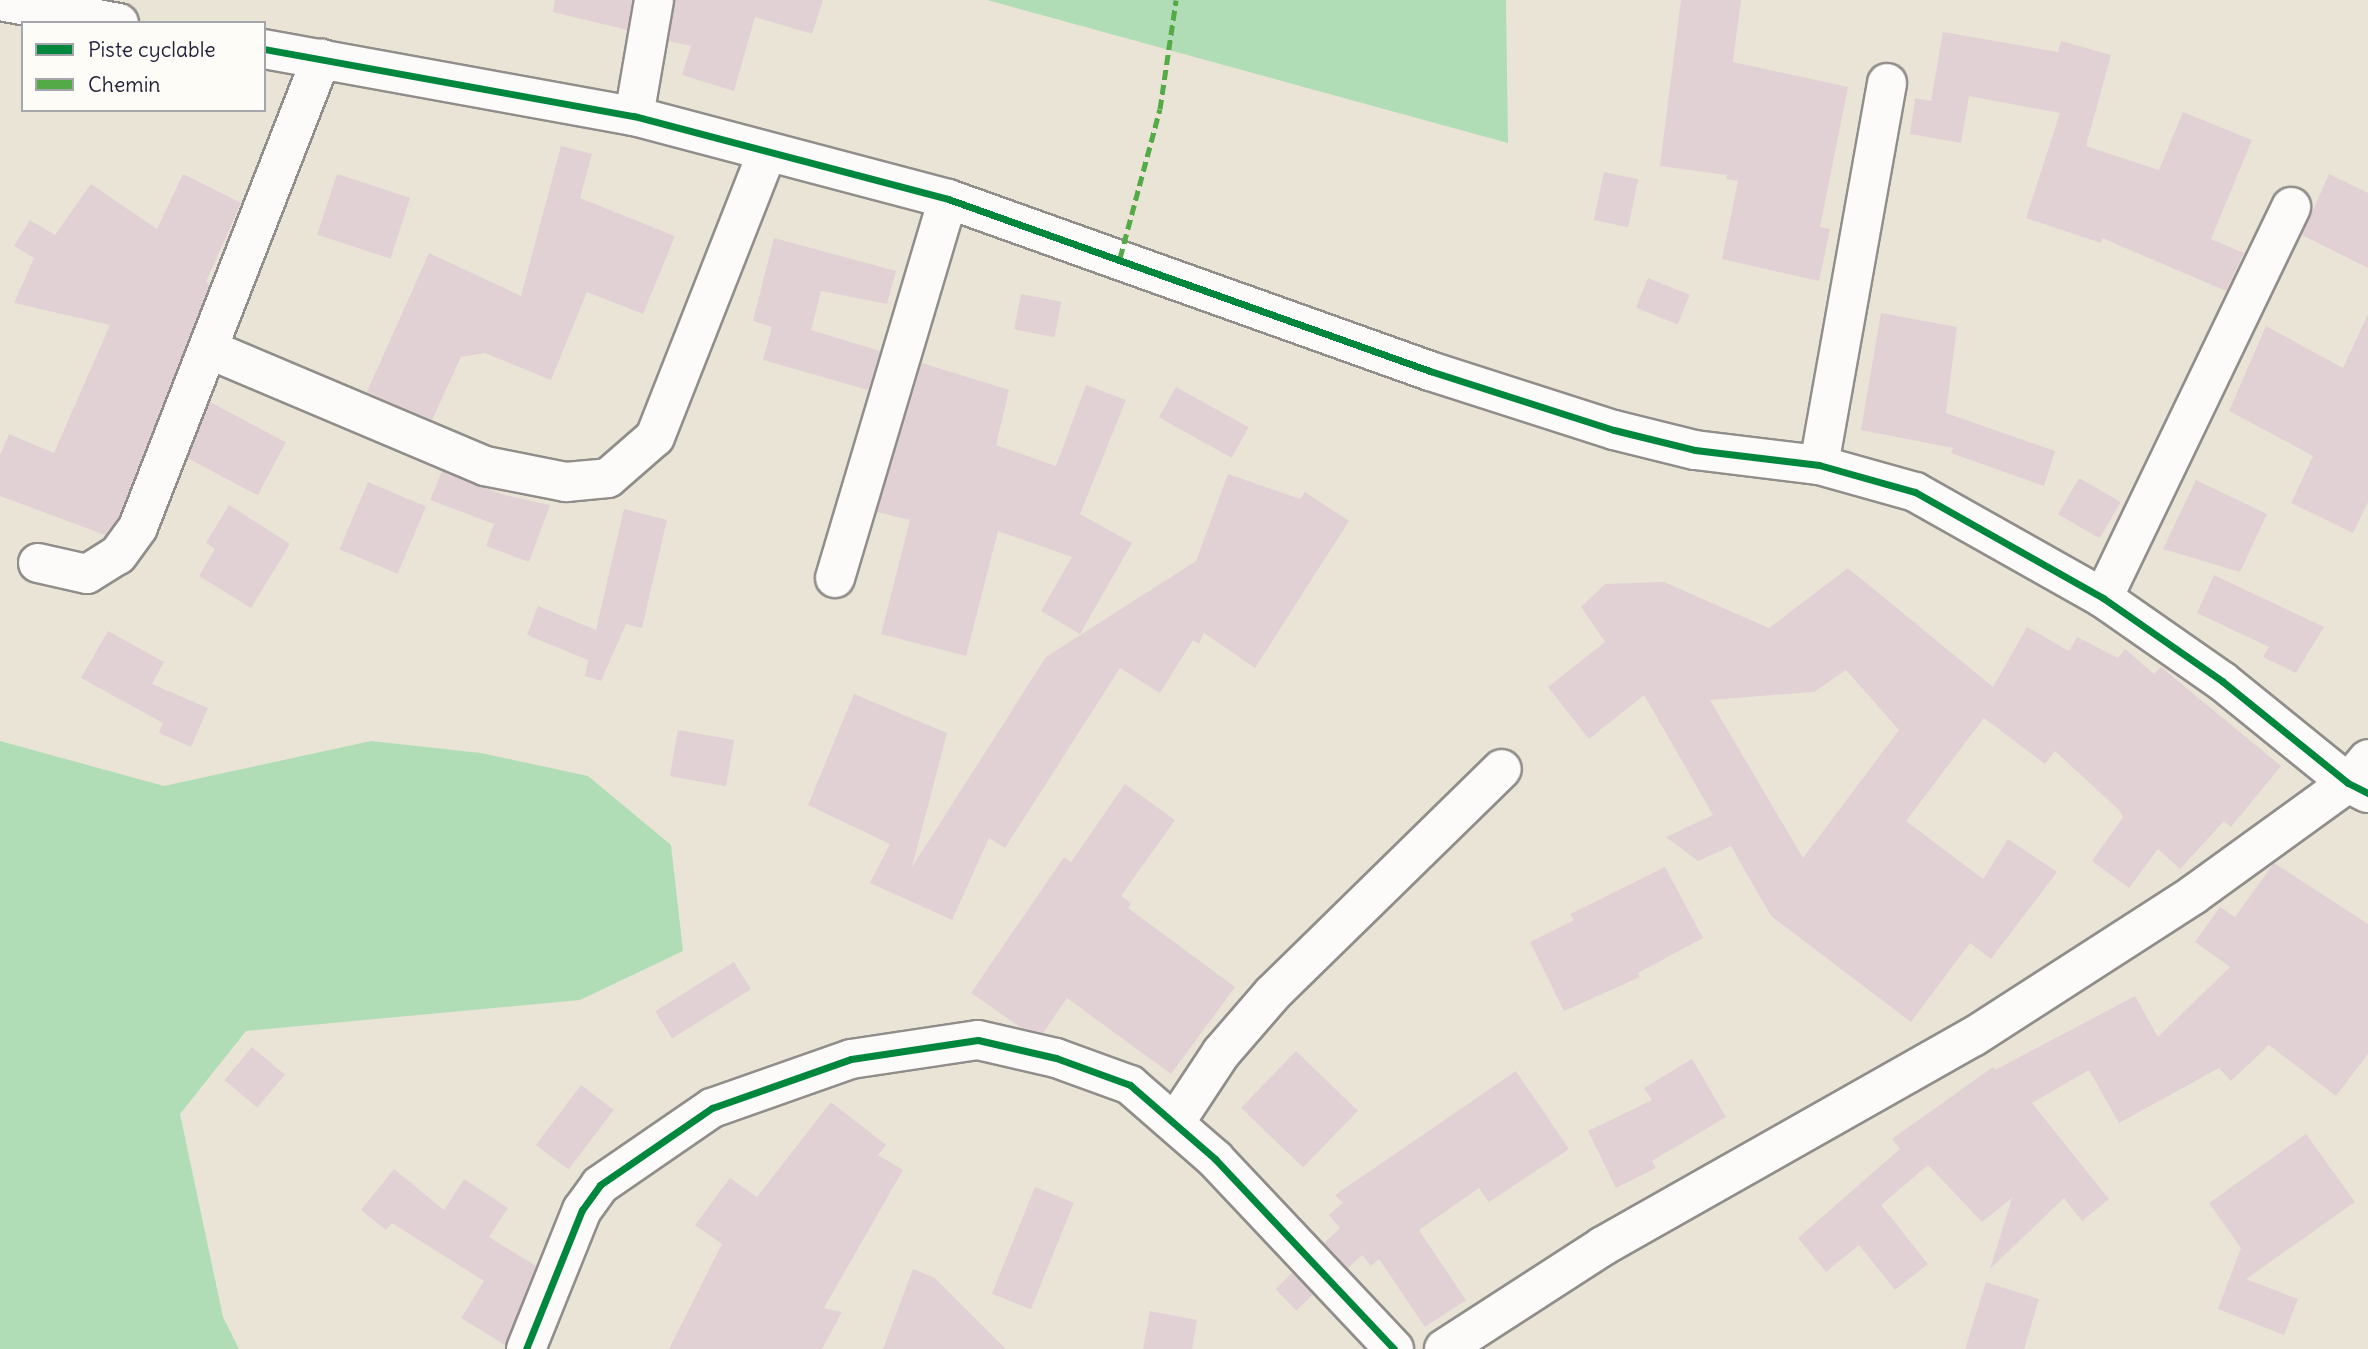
<!DOCTYPE html>
<style>
body{margin:0}
#map{position:relative;width:2368px;height:1349px;overflow:hidden;background:#eae4d6;font-family:Delius,sans-serif}
div>[style]{position:absolute}
.green>*{inset:0;background:#b0ddb6}
.building>*{inset:0;background:#e1d1d5;transform-origin:0 0}
.roads{filter:drop-shadow(2px 0 #908d8a) drop-shadow(-2px 0 #908d8a) drop-shadow(0 2px #908d8a) drop-shadow(0 -2px #908d8a)}
.minor>*{height:38px;margin:-19px;padding:0 19px;transform-origin:19px;border-radius:19px;background:#fcfbf9}
.tertiary>*{height:38px;margin:-19px;padding:0 19px;transform-origin:19px;border-radius:19px;background:#fcfbf9}
.quiet>*{height:5px;margin-top:-2.5px;transform-origin:0;background:repeating-linear-gradient(90deg,#53aa46 0 10px,transparent 0 15px)}
.cycleway>*{height:7px;margin:-3.5px;padding:0 3.5px;transform-origin:3.5px;border-radius:3.5px;background:#00873e}
span{translate:-50% -50%;white-space:nowrap;text-align:center;line-height:1.15;-webkit-text-stroke:7px #fdfcf7;paint-order:stroke}
.legend{position:absolute;left:21px;top:21px;width:245px;height:91px;box-sizing:border-box;background:#fdfcf7;border:2px solid #a5a5ac;margin:0;padding:9px 12px;list-style:none;font-size:21px;color:#22223b}
.legend li{display:flex;align-items:center;gap:14px;height:35px}
.legend b{width:35px;border:2px solid #a5a5ac}
</style>
<div id="map">
<div class="green">
<div style="clip-path:polygon(987px 0,1506px 0,1508px 143px)"></div>
<div style="clip-path:polygon(0 741px,164px 786px,371px 741px,481px 753px,588px 776px,671px 845px,683px 951px,580px 1000px,246px 1031px,180px 1114px,223px 1317px,239px 1349px,0 1349px)"></div>
</div>
<div class="building">
<div style="clip-path:polygon(555px 0,632px 0,627px 30px,553px 12px)"></div>
<div style="clip-path:polygon(675px 0,823px 0,812px 34px,755px 17px,734px 91px,682px 75px,691px 46px,669px 41px)"></div>
<div style="clip-path:polygon(1681px 0,1741px 0,1733px 62px,1848px 87px,1820px 227px,1830px 229px,1819px 281px,1722px 259px,1738px 181px,1726px 179px,1727px 175px,1660px 166px)"></div>
<div style="clip-path:polygon(1943px 32px,2058px 52px,2061px 41px,2111px 55px,2086px 146px,2159px 170px,2183px 112px,2252px 140px,2211px 239px,2244px 253px,2226px 291px,2102px 238px,2101px 243px,2026px 218px,2060px 113px,1969px 96px,1961px 143px,1910px 134px,1915px 98px,1931px 101px)"></div>
<div style="clip-path:polygon(561px 146px,592px 154px,580px 198px,675px 236px,643px 314px,587px 292px,551px 380px,485px 353px,461px 357px,432px 420px,367px 392px,429px 253px,521px 296px)"></div>
<div style="left:1604px;top:172px;width:35px;height:49px;rotate:12deg"></div>
<div style="clip-path:polygon(183px 174px,241px 203px,206px 282px,210px 284px,119px 516px,105px 535px,0 496px,0 455px,9px 434px,54px 453px,110px 325px,14px 303px,34px 258px,14px 246px,30px 220px,55px 235px,91px 184px,157px 229px)"></div>
<div style="left:337px;top:174px;width:77px;height:64px;rotate:18deg"></div>
<div style="clip-path:polygon(2329px 174px,2368px 193px,2368px 268px,2302px 235px)"></div>
<div style="clip-path:polygon(774px 238px,896px 271px,887px 304px,821px 291px,811px 330px,880px 351px,868px 390px,763px 360px,772px 327px,753px 321px)"></div>
<div style="left:1648px;top:278px;width:45px;height:32px;rotate:22deg"></div>
<div style="left:1021px;top:294px;width:41px;height:36px;rotate:11deg"></div>
<div style="clip-path:polygon(1881px 313px,1957px 327px,1946px 413px,2055px 451px,2044px 486px,1951px 453px,1953px 448px,1861px 430px)"></div>
<div style="clip-path:polygon(2368px 314px,2368px 502px,2353px 533px,2291px 503px,2313px 456px,2229px 411px,2266px 326px,2343px 368px)"></div>
<div style="clip-path:polygon(922px 363px,1009px 390px,996px 445px,1056px 466px,1086px 385px,1126px 400px,1080px 514px,1132px 543px,1080px 634px,1041px 611px,1072px 557px,998px 531px,966px 656px,881px 634px,910px 520px,877px 512px)"></div>
<div style="left:1176px;top:387px;width:83px;height:35px;rotate:29deg"></div>
<div style="left:210px;top:402px;width:86px;height:60px;rotate:28deg"></div>
<div style="clip-path:polygon(442px 471px,504px 495px,550px 505px,529px 562px,486px 546px,494px 524px,430px 500px)"></div>
<div style="clip-path:polygon(1228px 474px,1300px 499px,1305px 492px,1349px 521px,1255px 668px,1204px 633px,1199px 644px,1193px 640px,1160px 693px,1120px 668px,1005px 848px,989px 838px,952px 920px,870px 883px,890px 844px,808px 805px,854px 694px,947px 733px,912px 867px,1046px 657px,1196px 561px)"></div>
<div style="left:2079px;top:478px;width:48px;height:42px;rotate:30deg"></div>
<div style="clip-path:polygon(2196px 480px,2267px 514px,2240px 572px,2163px 549px)"></div>
<div style="left:368px;top:482px;width:63px;height:73px;rotate:23deg"></div>
<div style="clip-path:polygon(229px 505px,290px 544px,251px 608px,199px 576px,215px 549px,206px 543px)"></div>
<div style="clip-path:polygon(624px 509px,667px 520px,642px 628px,626px 624px,601px 681px,585px 676px,588px 660px,527px 635px,538px 606px,596px 630px)"></div>
<div style="clip-path:polygon(evenodd,1848px 568px,1993px 687px,2027px 627px,2069px 651px,2077px 637px,2118px 658px,2125px 649px,2154px 674px,2161px 667px,2281px 766px,2231px 827px,2224px 821px,2180px 869px,2158px 849px,2129px 888px,2092px 861px,2123px 817px,2119px 810px,2055px 751px,2045px 764px,1984px 718px,1906px 821px,1983px 879px,2008px 839px,2057px 872px,1991px 959px,1970px 943px,1911px 1022px,1771px 916px,1731px 846px,1698px 861px,1666px 837px,1713px 815px,1644px 695px,1589px 739px,1548px 687px,1605px 642px,1581px 607px,1605px 584px,1664px 582px,1769px 628px,1848px 568px,1846px 670px,1899px 730px,1803px 858px,1710px 700px,1814px 692px,1846px 670px)"></div>
<div style="clip-path:polygon(2214px 575px,2324px 627px,2296px 673px,2263px 657px,2269px 647px,2197px 613px)"></div>
<div style="clip-path:polygon(108px 631px,164px 662px,152px 684px,208px 708px,191px 747px,159px 733px,163px 723px,81px 678px)"></div>
<div style="left:678px;top:730px;width:57px;height:47px;rotate:10deg"></div>
<div style="clip-path:polygon(1125px 784px,1175px 820px,1121px 896px,1131px 903px,1128px 908px,1235px 987px,1171px 1074px,1067px 998px,1043px 1033px,1020px 1027px,971px 993px,1064px 857px,1071px 862px)"></div>
<div style="clip-path:polygon(2274px 863px,2368px 924px,2368px 1054px,2336px 1096px,2269px 1045px,2231px 1081px,2219px 1068px,2119px 1123px,2089px 1070px,2032px 1103px,2109px 1199px,2082px 1221px,2064px 1198px,1990px 1269px,2012px 1198px,1982px 1222px,1928px 1165px,1881px 1205px,1928px 1264px,1895px 1290px,1859px 1245px,1826px 1272px,1798px 1238px,1900px 1149px,1892px 1139px,1993px 1067px,1995px 1070px,2135px 996px,2158px 1037px,2230px 967px,2195px 942px,2220px 907px,2235px 917px)"></div>
<div style="clip-path:polygon(1665px 867px,1703px 938px,1638px 973px,1640px 977px,1564px 1011px,1530px 942px,1574px 920px,1570px 914px)"></div>
<div style="left:734px;top:962px;width:32px;height:93px;rotate:58deg"></div>
<div style="left:252px;top:1047px;width:43px;height:43px;rotate:40deg"></div>
<div style="left:1296px;top:1051px;width:86px;height:79px;rotate:44deg"></div>
<div style="clip-path:polygon(1692px 1059px,1726px 1117px,1652px 1161px,1656px 1168px,1616px 1188px,1588px 1131px,1652px 1100px,1644px 1088px)"></div>
<div style="clip-path:polygon(1516px 1071px,1569px 1149px,1489px 1202px,1479px 1188px,1419px 1230px,1466px 1300px,1425px 1327px,1379px 1259px,1371px 1266px,1362px 1255px,1348px 1268px,1324px 1243px,1340px 1228px,1329px 1215px,1343px 1203px,1335px 1195px)"></div>
<div style="left:581px;top:1085px;width:41px;height:75px;rotate:37deg"></div>
<div style="clip-path:polygon(831px 1102px,886px 1145px,878px 1155px,903px 1170px,824px 1308px,842px 1312px,822px 1349px,669px 1349px,722px 1244px,695px 1225px,730px 1178px,757px 1197px)"></div>
<div style="clip-path:polygon(2306px 1134px,2355px 1202px,2246px 1279px,2298px 1299px,2284px 1335px,2218px 1309px,2241px 1248px,2209px 1203px)"></div>
<div style="clip-path:polygon(394px 1169px,444px 1210px,464px 1179px,508px 1208px,489px 1237px,536px 1266px,505px 1345px,461px 1318px,484px 1281px,392px 1223px,386px 1230px,361px 1210px)"></div>
<div style="left:1035px;top:1187px;width:42px;height:115px;rotate:22deg"></div>
<div style="clip-path:polygon(913px 1269px,935px 1278px,1006px 1349px,883px 1349px)"></div>
<div style="left:1292px;top:1273px;width:30px;height:23px;rotate:46deg"></div>
<div style="clip-path:polygon(1986px 1282px,2039px 1299px,2024px 1349px,1965px 1349px)"></div>
<div style="clip-path:polygon(1150px 1311px,1197px 1320px,1192px 1349px,1143px 1349px)"></div>
</div>
<div class="roads">
<div class="minor">
<div style="left:634px;top:116px;width:118px;rotate:-80.2deg"></div>
<div style="left:208px;top:349px;width:301px;rotate:22.9deg"></div>
<div style="left:485px;top:466px;width:83px;rotate:11.2deg"></div>
<div style="left:566px;top:482px;width:42px;rotate:-5.4deg"></div>
<div style="left:608px;top:478px;width:62px;rotate:-41.1deg"></div>
<div style="left:655px;top:437px;width:306px;rotate:-68.5deg"></div>
<div style="left:1819px;top:465px;width:388px;rotate:-79.9deg"></div>
<div style="left:38px;top:563px;width:50px;rotate:12.7deg"></div>
<div style="left:87px;top:574px;width:36px;rotate:-32deg"></div>
<div style="left:118px;top:555px;width:34px;rotate:-54deg"></div>
<div style="left:138px;top:527px;width:503px;rotate:-68.64deg"></div>
<div style="left:835px;top:578px;width:395px;rotate:-73.4deg"></div>
<div style="left:2103px;top:598px;width:434px;rotate:-64.3deg"></div>
<div style="left:1176px;top:1121px;width:82px;rotate:-56.5deg"></div>
<div style="left:1221px;top:1053px;width:79px;rotate:-49.1deg"></div>
<div style="left:1273px;top:993px;width:320px;rotate:-44.4deg"></div>
<div style="left:526px;top:1349px;width:150px;rotate:-68.1deg"></div>
<div style="left:582px;top:1210px;width:31px;rotate:-54deg"></div>
<div style="left:600px;top:1185px;width:136px;rotate:-34.5deg"></div>
<div style="left:712px;top:1108px;width:147px;rotate:-19.4deg"></div>
<div style="left:851px;top:1059px;width:128px;rotate:-8.5deg"></div>
<div style="left:978px;top:1040px;width:80px;rotate:13deg"></div>
<div style="left:1056px;top:1058px;width:79px;rotate:20deg"></div>
<div style="left:1130px;top:1085px;width:113px;rotate:41deg"></div>
<div style="left:1215px;top:1159px;width:261px;rotate:46.7deg"></div>
<div style="left:1444px;top:1349px;width:189px;rotate:-32.9deg"></div>
<div style="left:1603px;top:1246px;width:425px;rotate:-29.5deg"></div>
<div style="left:1973px;top:1037px;width:262px;rotate:-32.8deg"></div>
<div style="left:2193px;top:895px;width:191px;rotate:-35.9deg"></div>
<div style="left:2348px;top:783px;width:31px;rotate:-50deg"></div>
</div>
<div class="tertiary">
<div style="left:0;top:1px;width:121px;rotate:10.5deg"></div>
<div style="left:264px;top:49px;width:376px;rotate:10.3deg"></div>
<div style="left:634px;top:116px;width:325px;rotate:14.8deg"></div>
<div style="left:948px;top:199px;width:512px;rotate:19.64deg"></div>
<div style="left:1430px;top:371px;width:193px;rotate:17.8deg"></div>
<div style="left:1614px;top:430px;width:83px;rotate:13.9deg"></div>
<div style="left:1695px;top:450px;width:125px;rotate:6.9deg"></div>
<div style="left:1819px;top:465px;width:100px;rotate:15.7deg"></div>
<div style="left:1915px;top:492px;width:216px;rotate:29.4deg"></div>
<div style="left:2103px;top:598px;width:145px;rotate:34.9deg"></div>
<div style="left:2222px;top:681px;width:162px;rotate:39deg"></div>
<div style="left:2348px;top:783px;width:22px;rotate:27deg"></div>
</div>
</div>
<div class="quiet">
<div style="left:1120px;top:258px;width:154px;rotate:-75deg"></div>
<div style="left:1160px;top:109px;width:110px;rotate:-81.6deg"></div>
</div>
<div class="cycleway">
<div style="left:264px;top:49px;width:376px;rotate:10.3deg"></div>
<div style="left:634px;top:116px;width:325px;rotate:14.8deg"></div>
<div style="left:948px;top:199px;width:512px;rotate:19.64deg"></div>
<div style="left:1430px;top:371px;width:193px;rotate:17.8deg"></div>
<div style="left:1614px;top:430px;width:83px;rotate:13.9deg"></div>
<div style="left:1695px;top:450px;width:125px;rotate:6.9deg"></div>
<div style="left:1819px;top:465px;width:100px;rotate:15.7deg"></div>
<div style="left:1915px;top:492px;width:216px;rotate:29.4deg"></div>
<div style="left:2103px;top:598px;width:145px;rotate:34.9deg"></div>
<div style="left:2222px;top:681px;width:162px;rotate:39deg"></div>
<div style="left:2348px;top:783px;width:22px;rotate:27deg"></div>
<div style="left:526px;top:1349px;width:150px;rotate:-68.1deg"></div>
<div style="left:582px;top:1210px;width:31px;rotate:-54deg"></div>
<div style="left:600px;top:1185px;width:136px;rotate:-34.5deg"></div>
<div style="left:712px;top:1108px;width:147px;rotate:-19.4deg"></div>
<div style="left:851px;top:1059px;width:128px;rotate:-8.5deg"></div>
<div style="left:978px;top:1040px;width:80px;rotate:13deg"></div>
<div style="left:1056px;top:1058px;width:79px;rotate:20deg"></div>
<div style="left:1130px;top:1085px;width:113px;rotate:41deg"></div>
<div style="left:1215px;top:1159px;width:261px;rotate:46.7deg"></div>
</div>
<ul class="legend">
<li><b style="height:9px;background:#00873e"></b>Piste cyclable</li>
<li><b style="height:9px;background:#53aa46"></b>Chemin</li>
</ul>
</div>
